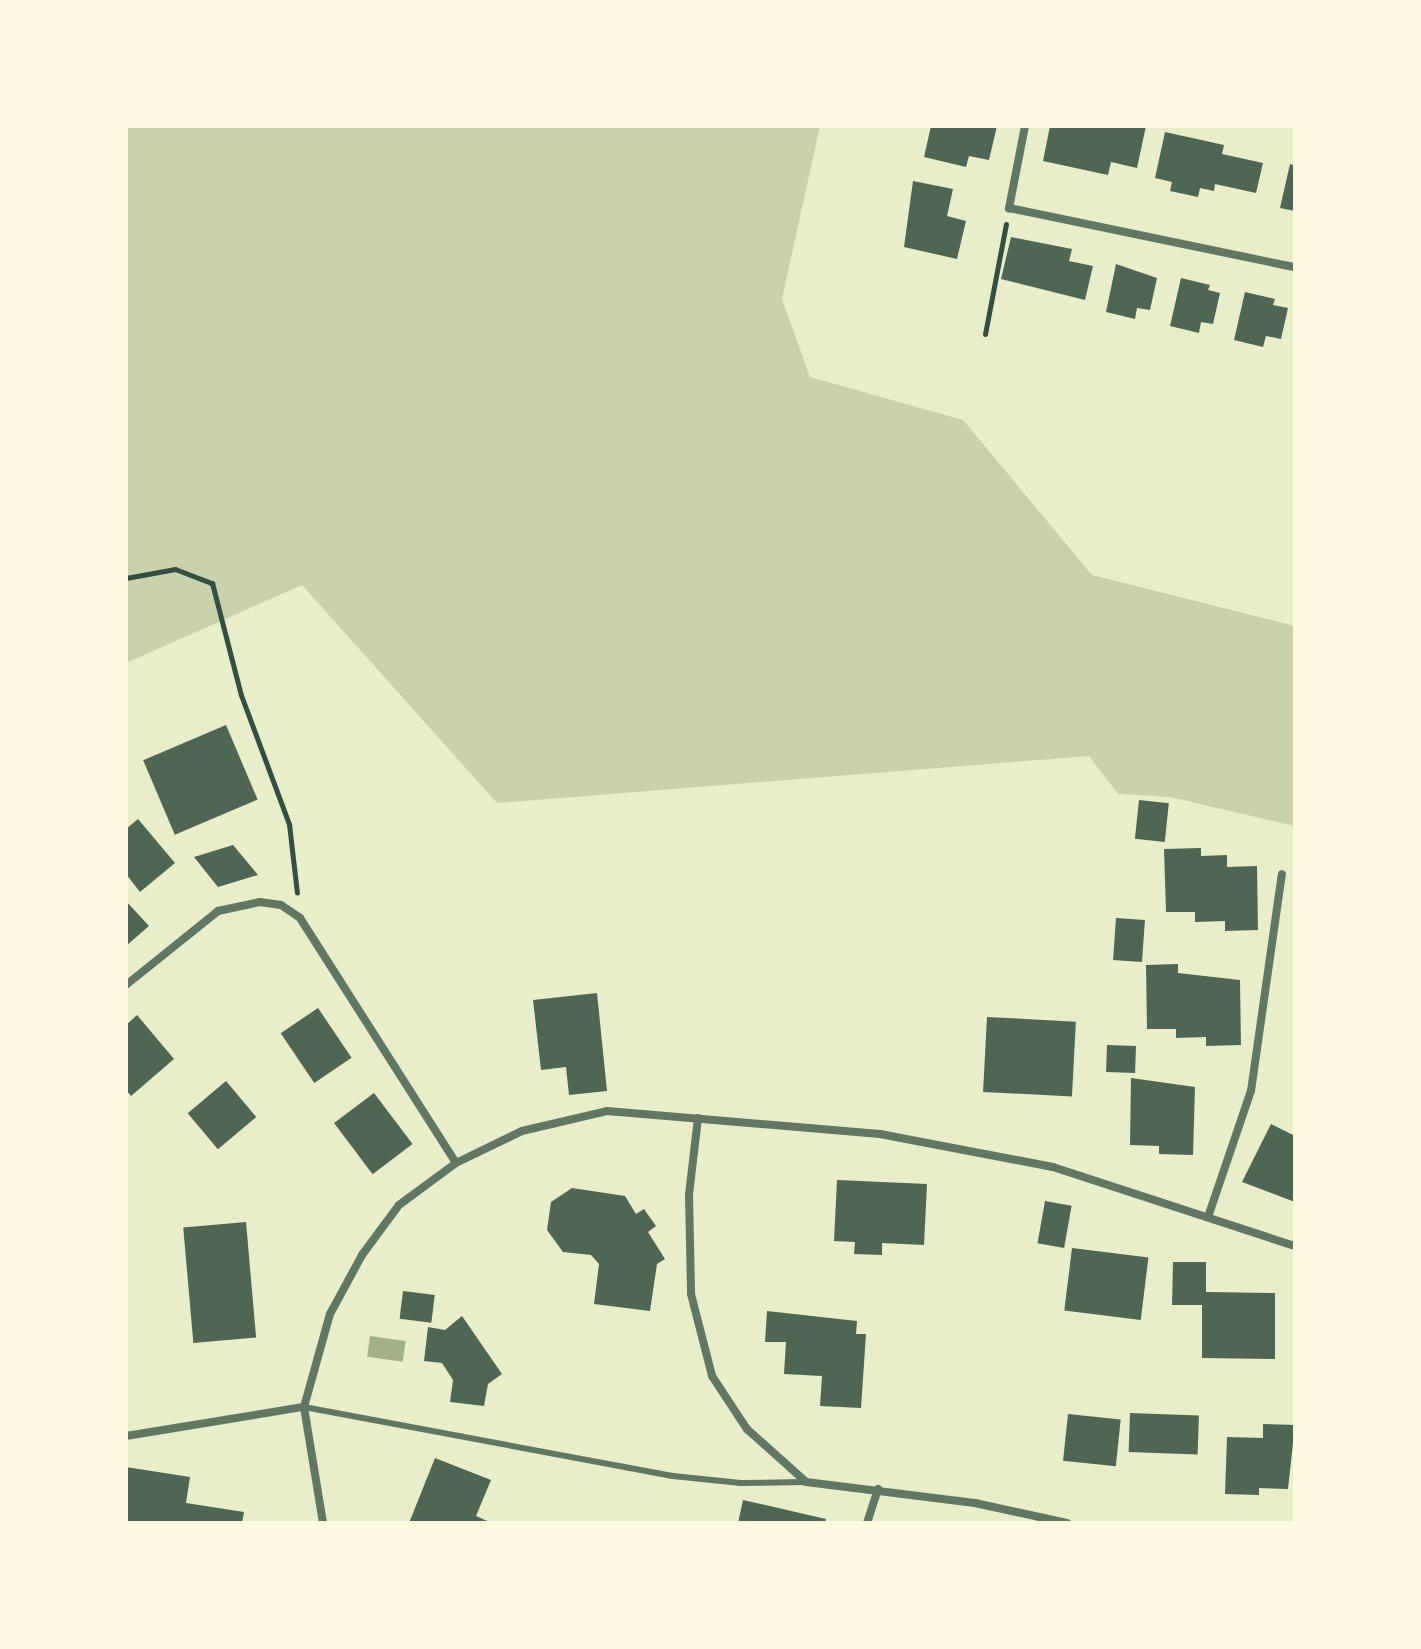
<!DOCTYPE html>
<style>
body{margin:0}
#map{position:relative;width:1421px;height:1649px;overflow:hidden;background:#e9edc9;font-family:Raleway,sans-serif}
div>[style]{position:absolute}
.green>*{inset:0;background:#cad2ad}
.water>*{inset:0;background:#a3b18a;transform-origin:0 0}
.building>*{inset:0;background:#4f6655;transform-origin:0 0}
.path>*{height:5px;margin:-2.5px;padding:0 2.5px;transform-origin:2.5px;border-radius:2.5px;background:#344e41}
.service>*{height:6px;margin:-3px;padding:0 3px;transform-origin:3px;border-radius:3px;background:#617663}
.minor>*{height:8px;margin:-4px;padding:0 4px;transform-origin:4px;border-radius:4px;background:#617663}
span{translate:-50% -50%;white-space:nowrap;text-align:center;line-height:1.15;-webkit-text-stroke:8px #fefae0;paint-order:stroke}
.frame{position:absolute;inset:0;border:128px solid #fefae0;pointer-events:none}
</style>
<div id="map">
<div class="green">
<div style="clip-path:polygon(126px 126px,820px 126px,782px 299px,810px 377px,963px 420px,1092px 575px,1295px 626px,1295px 826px,1170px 797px,1118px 794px,1089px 756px,497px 803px,302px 585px,126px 663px)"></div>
</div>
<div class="water">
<div style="left:370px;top:1336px;width:36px;height:21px;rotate:8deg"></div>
</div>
<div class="building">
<div style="clip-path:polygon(931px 126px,997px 126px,989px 160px,969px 156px,966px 167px,924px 157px)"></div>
<div style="clip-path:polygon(1050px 126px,1146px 126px,1137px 168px,1111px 162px,1108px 175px,1043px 161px)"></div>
<div style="clip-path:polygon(1165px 132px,1224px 145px,1222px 154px,1263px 163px,1256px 193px,1215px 184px,1214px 191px,1200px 188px,1198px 197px,1170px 191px,1172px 182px,1155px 178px)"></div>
<div style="clip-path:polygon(1290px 164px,1295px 166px,1295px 211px,1280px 208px)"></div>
<div style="clip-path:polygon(913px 181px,953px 189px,947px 216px,966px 221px,957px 259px,904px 247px)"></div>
<div style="clip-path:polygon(1011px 237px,1072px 249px,1069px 261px,1093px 266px,1085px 300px,1001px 279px)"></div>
<div style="clip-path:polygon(1116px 264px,1157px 278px,1150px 310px,1137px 308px,1135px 319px,1106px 312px)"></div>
<div style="clip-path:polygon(1181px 278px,1210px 285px,1208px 290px,1220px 293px,1213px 324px,1201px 322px,1199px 333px,1170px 326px)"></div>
<div style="clip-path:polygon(1245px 292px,1275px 299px,1273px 305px,1288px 308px,1281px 339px,1266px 336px,1263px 347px,1234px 340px)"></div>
<div style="left:226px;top:725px;width:81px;height:90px;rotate:67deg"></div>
<div style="left:1139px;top:800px;width:30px;height:39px;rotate:6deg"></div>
<div style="clip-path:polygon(138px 819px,175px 863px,140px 892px,126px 874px,126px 829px)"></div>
<div style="clip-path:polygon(233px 845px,258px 875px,218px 887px,194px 857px)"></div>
<div style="clip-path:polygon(1201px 848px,1201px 856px,1227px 855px,1227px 867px,1257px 866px,1258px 930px,1225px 931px,1225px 921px,1195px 922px,1195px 912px,1166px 912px,1164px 849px)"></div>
<div style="clip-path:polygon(126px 901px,149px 926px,126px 946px)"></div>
<div style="left:1116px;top:918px;width:29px;height:42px;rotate:4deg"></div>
<div style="clip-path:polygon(1178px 964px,1178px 973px,1240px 980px,1241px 1045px,1206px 1046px,1206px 1037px,1176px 1038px,1176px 1029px,1147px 1029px,1146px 965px)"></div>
<div style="clip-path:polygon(597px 993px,607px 1091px,569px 1095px,566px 1067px,541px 1070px,533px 1000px)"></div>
<div style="left:318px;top:1008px;width:60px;height:45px;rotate:56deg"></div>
<div style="clip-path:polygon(137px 1015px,174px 1059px,131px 1096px,126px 1090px,126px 1025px)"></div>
<div style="left:987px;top:1017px;width:89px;height:75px;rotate:3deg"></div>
<div style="left:1107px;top:1045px;width:29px;height:27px;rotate:2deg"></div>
<div style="clip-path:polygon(1131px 1078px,1195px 1087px,1193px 1155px,1159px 1154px,1159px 1146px,1130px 1145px)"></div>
<div style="left:226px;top:1081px;width:47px;height:50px;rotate:50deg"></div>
<div style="left:374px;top:1093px;width:64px;height:50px;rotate:53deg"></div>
<div style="clip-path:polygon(1271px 1124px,1295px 1136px,1295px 1202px,1242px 1182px)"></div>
<div style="clip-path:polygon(837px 1180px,927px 1184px,924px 1245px,882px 1243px,882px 1255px,854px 1254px,855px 1242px,834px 1241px)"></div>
<div style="clip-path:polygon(572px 1188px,625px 1196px,636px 1214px,644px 1209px,656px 1226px,648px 1232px,665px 1259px,657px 1264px,650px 1311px,594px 1304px,599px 1264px,591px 1255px,563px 1252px,547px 1230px,551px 1202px)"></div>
<div style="left:1045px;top:1201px;width:27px;height:43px;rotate:10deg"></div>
<div style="left:246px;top:1222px;width:116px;height:63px;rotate:85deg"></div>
<div style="left:1072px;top:1248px;width:77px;height:63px;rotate:7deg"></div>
<div style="clip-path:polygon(1173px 1262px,1206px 1262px,1206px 1292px,1275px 1293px,1275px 1359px,1202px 1358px,1202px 1305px,1172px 1305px)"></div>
<div style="left:403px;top:1291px;width:32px;height:28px;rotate:7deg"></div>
<div style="clip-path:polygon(767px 1311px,857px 1321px,856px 1334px,866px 1334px,861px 1408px,820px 1406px,822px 1376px,784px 1374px,786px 1342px,765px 1342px)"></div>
<div style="clip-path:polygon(462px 1316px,502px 1374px,488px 1384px,484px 1406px,450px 1402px,453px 1380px,442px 1363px,424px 1361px,428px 1327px,445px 1330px)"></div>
<div style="left:1130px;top:1413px;width:69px;height:39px;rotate:2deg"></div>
<div style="left:1068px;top:1414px;width:53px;height:47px;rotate:6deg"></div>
<div style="clip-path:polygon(1263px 1424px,1295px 1425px,1288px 1489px,1259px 1488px,1259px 1495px,1225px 1494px,1227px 1437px,1263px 1438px)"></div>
<div style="clip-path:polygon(435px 1458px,491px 1480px,476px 1516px,492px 1523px,409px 1523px)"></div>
<div style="clip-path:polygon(126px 1467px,190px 1477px,186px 1503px,244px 1512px,242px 1523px,126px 1523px)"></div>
<div style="clip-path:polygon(743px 1500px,826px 1519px,825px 1523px,738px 1523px)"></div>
</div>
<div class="path">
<div style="left:985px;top:334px;width:112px;rotate:-79.2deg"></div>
<div style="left:126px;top:578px;width:50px;rotate:-10.4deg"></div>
<div style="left:175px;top:569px;width:40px;rotate:21deg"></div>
<div style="left:212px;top:583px;width:116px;rotate:75.5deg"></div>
<div style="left:241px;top:695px;width:138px;rotate:69.6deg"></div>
<div style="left:289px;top:824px;width:69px;rotate:83.4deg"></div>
</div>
<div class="service">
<div style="left:304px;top:1407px;width:375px;rotate:10.6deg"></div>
<div style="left:673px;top:1476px;width:68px;rotate:5.9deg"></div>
<div style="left:741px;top:1483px;width:64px;rotate:-0.9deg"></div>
</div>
<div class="minor">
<div style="left:1025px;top:126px;width:84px;rotate:101deg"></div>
<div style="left:1009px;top:208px;width:292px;rotate:11.7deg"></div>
<div style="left:126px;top:985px;width:118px;rotate:-38.8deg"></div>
<div style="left:218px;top:911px;width:43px;rotate:-12.1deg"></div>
<div style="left:260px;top:902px;width:21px;rotate:8deg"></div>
<div style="left:281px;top:905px;width:23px;rotate:34deg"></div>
<div style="left:300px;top:918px;width:290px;rotate:57.5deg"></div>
<div style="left:698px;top:1118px;width:78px;rotate:96.7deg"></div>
<div style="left:689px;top:1195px;width:99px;rotate:88.8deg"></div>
<div style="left:691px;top:1294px;width:85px;rotate:75.6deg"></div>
<div style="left:712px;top:1376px;width:64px;rotate:56.6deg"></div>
<div style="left:747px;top:1429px;width:79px;rotate:41.9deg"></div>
<div style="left:806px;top:1482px;width:170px;rotate:7.1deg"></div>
<div style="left:975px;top:1503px;width:94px;rotate:12.3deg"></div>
<div style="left:1208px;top:1217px;width:133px;rotate:-71.2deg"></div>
<div style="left:1251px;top:1091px;width:219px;rotate:-81.9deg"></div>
<div style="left:126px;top:1436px;width:180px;rotate:-9.3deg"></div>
<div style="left:323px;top:1523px;width:118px;rotate:-99.3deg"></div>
<div style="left:304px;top:1407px;width:97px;rotate:-74.4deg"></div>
<div style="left:330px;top:1314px;width:67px;rotate:-61.5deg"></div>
<div style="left:362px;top:1255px;width:62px;rotate:-53.5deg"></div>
<div style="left:399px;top:1205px;width:71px;rotate:-36.4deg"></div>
<div style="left:456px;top:1163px;width:73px;rotate:-25.9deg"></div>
<div style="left:522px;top:1131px;width:87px;rotate:-13.2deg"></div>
<div style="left:607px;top:1111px;width:274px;rotate:4.8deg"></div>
<div style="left:880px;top:1134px;width:176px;rotate:10.8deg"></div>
<div style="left:1053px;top:1167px;width:255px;rotate:18.1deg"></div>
<div style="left:867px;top:1523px;width:36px;rotate:-72deg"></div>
</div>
<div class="frame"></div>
</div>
